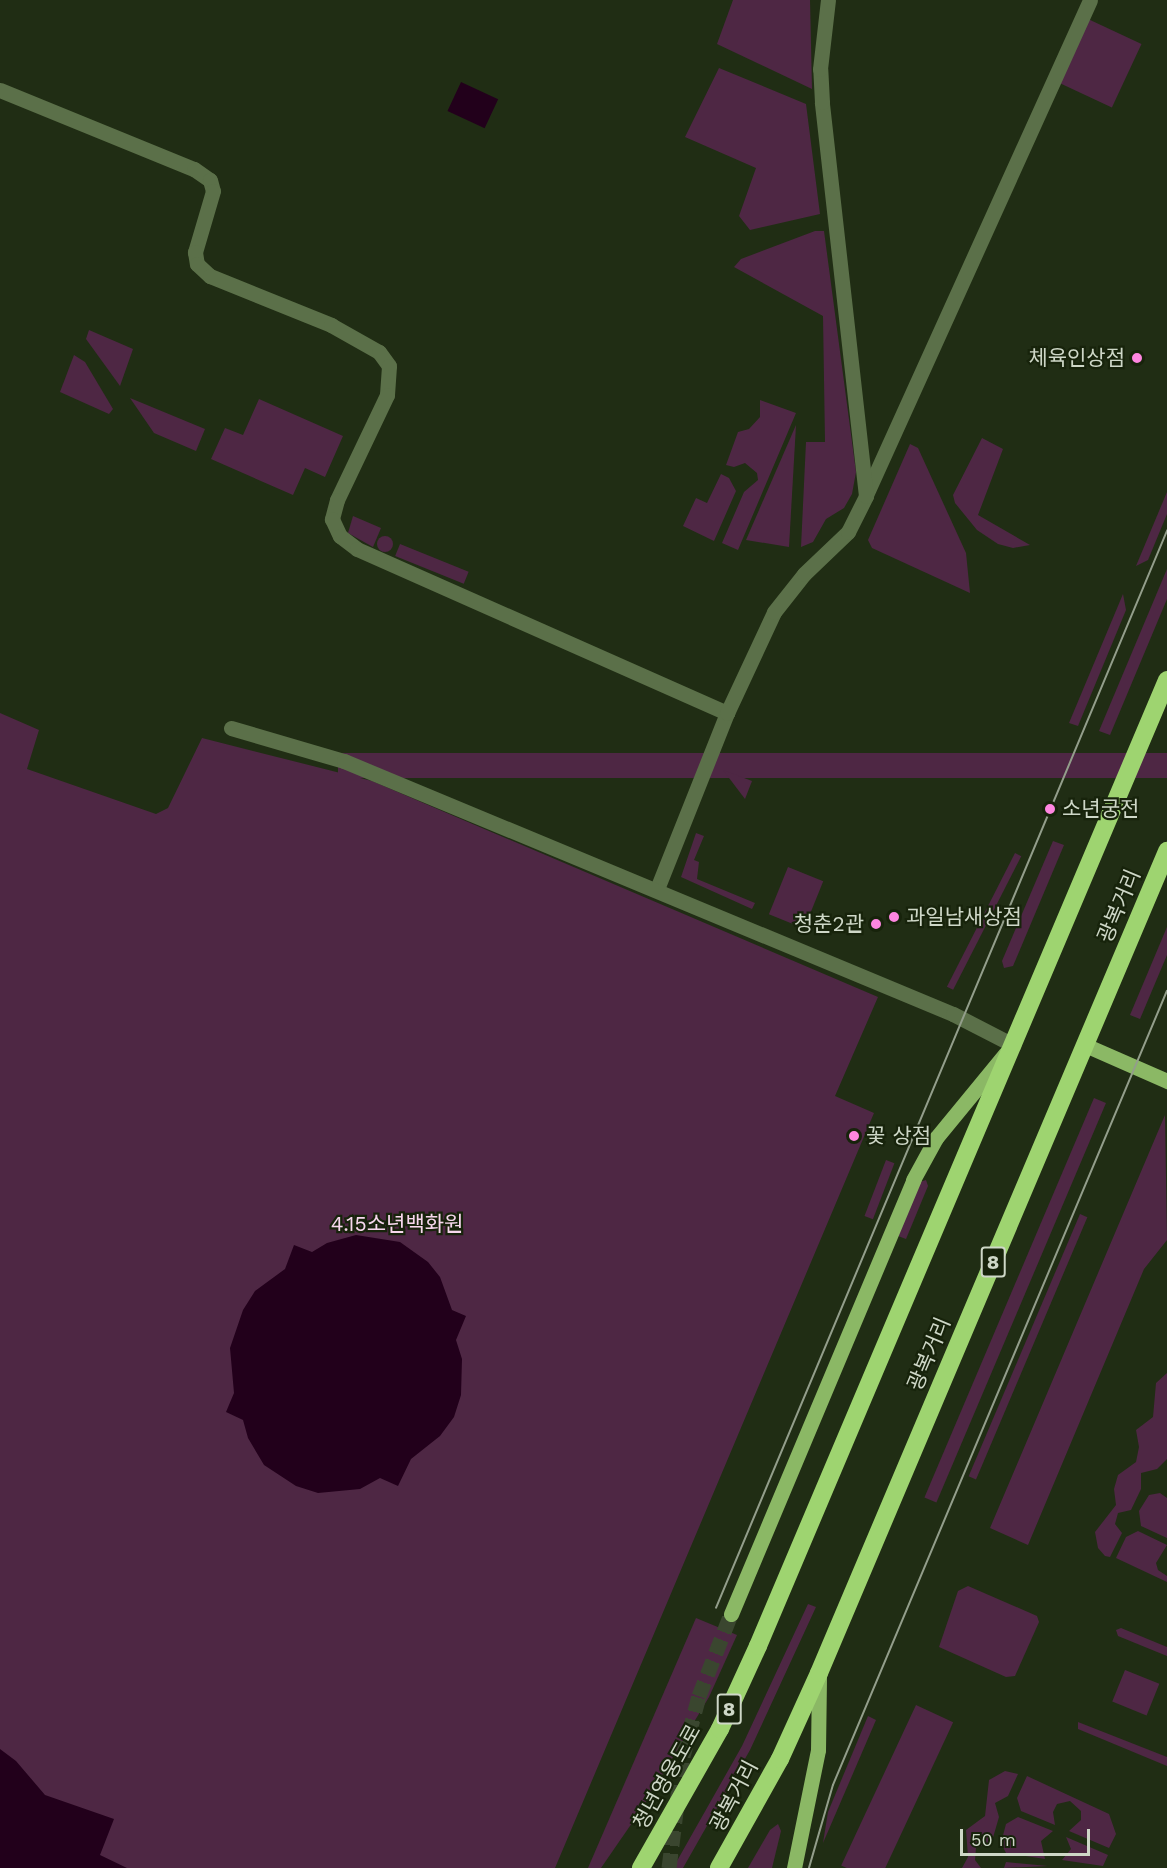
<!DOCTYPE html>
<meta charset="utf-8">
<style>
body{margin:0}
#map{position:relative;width:1167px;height:1868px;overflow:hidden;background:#202d14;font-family:"Work Sans","Noto Sans KR",sans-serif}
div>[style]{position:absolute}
.green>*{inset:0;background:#4e2744;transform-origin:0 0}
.round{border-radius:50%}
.water>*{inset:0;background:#22001b;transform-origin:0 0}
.major-tunnel>*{height:15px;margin-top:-7.5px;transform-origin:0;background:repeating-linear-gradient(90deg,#3a462f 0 15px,transparent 0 23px)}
.minor>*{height:15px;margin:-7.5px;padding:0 7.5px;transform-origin:7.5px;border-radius:7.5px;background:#5b7049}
.major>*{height:15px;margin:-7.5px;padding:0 7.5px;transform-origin:7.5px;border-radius:7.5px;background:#8bb865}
.highway>*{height:18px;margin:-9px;padding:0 9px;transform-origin:9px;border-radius:9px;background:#9ed470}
.tram>*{height:1.5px;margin:-0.75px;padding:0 0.75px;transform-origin:0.75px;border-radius:0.75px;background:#939e8b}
.dots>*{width:16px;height:16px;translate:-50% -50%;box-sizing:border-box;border:3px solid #17230b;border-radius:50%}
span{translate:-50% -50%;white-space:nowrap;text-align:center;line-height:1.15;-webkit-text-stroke:4.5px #17230b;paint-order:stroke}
.shield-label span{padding:2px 4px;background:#17230b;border:2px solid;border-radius:4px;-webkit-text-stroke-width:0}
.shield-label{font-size:20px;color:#ced7c7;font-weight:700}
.poi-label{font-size:21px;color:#ced7c7}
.right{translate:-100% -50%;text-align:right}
.left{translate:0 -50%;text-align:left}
.street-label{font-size:21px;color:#ced7c7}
.park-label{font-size:21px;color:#f7d7ed}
.scale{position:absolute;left:960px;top:1829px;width:130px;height:27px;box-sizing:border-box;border:3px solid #ced7c7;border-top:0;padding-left:8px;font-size:18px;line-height:21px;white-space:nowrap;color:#ced7c7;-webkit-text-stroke:4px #17230b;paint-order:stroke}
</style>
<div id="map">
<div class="green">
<div style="clip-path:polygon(733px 0,810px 0,812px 89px,717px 44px)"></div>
<div style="left:1088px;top:19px;width:59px;height:70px;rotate:25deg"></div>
<div style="clip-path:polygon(719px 68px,806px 104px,820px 214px,750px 230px,739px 216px,756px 168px,685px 137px)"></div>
<div style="clip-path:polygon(815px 231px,824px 231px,856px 472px,852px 494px,844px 508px,826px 519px,813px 542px,801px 547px,806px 442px,825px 442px,823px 316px,734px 267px,741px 259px)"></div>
<div style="clip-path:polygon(89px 330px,133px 349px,120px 386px,86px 339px)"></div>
<div style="clip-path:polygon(74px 355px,85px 362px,113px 409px,109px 414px,60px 392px)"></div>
<div style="clip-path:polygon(130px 398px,205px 429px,196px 451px,154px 433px)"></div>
<div style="clip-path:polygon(259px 399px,343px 436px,325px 477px,305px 468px,293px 495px,211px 459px,225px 428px,243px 435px)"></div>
<div style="clip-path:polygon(760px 400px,796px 413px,738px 550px,722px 543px,744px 492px,758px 480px,757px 473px,745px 463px,734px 467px,726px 465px,738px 432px,749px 429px,760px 417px)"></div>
<div style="clip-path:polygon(796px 425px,789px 547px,746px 540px)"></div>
<div style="clip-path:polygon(982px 438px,1003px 449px,978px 515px,1030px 545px,1013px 548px,998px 544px,977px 530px,955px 503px,953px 495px)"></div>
<div style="clip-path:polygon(910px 444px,918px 448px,966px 553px,970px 593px,872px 548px,868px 540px)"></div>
<div style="clip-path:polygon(721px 474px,729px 478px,736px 491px,714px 541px,683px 526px,696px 498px,707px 503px)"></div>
<div style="clip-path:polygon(1167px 492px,1167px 514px,1148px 560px,1136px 566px)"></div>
<div style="clip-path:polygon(353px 516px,381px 528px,373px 547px,348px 533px)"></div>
<div class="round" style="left:377px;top:536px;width:16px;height:16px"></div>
<div style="left:400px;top:544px;width:74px;height:13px;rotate:22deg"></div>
<div style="clip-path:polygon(1167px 569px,1167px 599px,1110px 735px,1099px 731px)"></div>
<div style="clip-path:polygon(1123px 594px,1126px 610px,1078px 726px,1069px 723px)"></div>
<div style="clip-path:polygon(0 713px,39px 730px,27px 769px,156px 814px,168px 808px,202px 738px,372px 781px,878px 997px,835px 1096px,874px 1113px,555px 1868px,0 1868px)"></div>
<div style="left:1167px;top:753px;width:25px;height:829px;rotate:90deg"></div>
<div style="clip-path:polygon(723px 770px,752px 781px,745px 799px)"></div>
<div style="clip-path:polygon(696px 833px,704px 836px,694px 860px,699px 862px,697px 879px,755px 903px,752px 909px,681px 877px)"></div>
<div style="clip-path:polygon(1053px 841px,1064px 845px,1013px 966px,1004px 968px,1002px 961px)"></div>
<div style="left:1015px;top:853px;width:7px;height:150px;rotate:27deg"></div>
<div style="left:788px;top:867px;width:38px;height:51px;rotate:22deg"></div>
<div style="clip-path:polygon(1167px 927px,1167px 955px,1140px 1019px,1130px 1015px)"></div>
<div style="left:1094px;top:1098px;width:13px;height:434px;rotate:23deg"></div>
<div style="clip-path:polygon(1165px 1115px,1167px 1240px,1144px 1269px,1028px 1545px,990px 1528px)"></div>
<div style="left:886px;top:1160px;width:9px;height:60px;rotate:21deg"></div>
<div style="clip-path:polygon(926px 1180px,928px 1186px,906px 1239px,898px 1236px,920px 1182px)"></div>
<div style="left:1080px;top:1214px;width:8px;height:285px;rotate:23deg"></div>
<div style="clip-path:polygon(1167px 1373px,1167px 1459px,1157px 1469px,1141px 1473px,1141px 1489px,1131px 1510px,1118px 1513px,1115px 1524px,1122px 1533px,1110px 1557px,1105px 1556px,1098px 1548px,1095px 1532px,1116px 1505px,1114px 1489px,1118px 1475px,1136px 1462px,1139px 1447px,1136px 1430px,1153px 1417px,1156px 1383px)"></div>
<div style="clip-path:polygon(1160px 1493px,1167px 1498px,1167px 1538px,1141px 1526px,1139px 1511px,1149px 1495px)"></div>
<div style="clip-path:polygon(1138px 1531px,1167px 1545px,1156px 1563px,1158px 1570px,1167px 1576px,1167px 1582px,1116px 1558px,1126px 1537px)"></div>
<div style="clip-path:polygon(968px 1586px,1037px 1616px,1039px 1622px,1015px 1676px,1006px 1677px,939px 1647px,958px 1591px)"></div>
<div style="clip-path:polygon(808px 1604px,816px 1607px,750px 1750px,683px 1868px,673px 1868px,742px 1746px)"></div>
<div style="clip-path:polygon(696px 1618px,737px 1635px,709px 1697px,643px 1807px,601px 1868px,588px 1868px)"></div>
<div style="clip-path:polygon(1121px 1628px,1167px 1647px,1167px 1656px,1118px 1636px,1116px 1630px)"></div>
<div style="left:1125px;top:1670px;width:37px;height:34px;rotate:22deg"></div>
<div style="left:916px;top:1705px;width:41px;height:177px;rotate:25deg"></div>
<div style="clip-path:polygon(868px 1716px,876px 1720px,823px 1843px,828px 1812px)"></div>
<div style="clip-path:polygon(1078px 1722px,1167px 1757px,1167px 1766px,1078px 1729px)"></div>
<div style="clip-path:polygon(1005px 1771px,1018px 1774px,1008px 1796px,995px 1803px,999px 1817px,992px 1841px,976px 1848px,975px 1860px,981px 1868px,962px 1868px,968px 1857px,966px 1830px,985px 1816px,989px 1780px)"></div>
<div style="clip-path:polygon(1027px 1776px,1109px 1814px,1116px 1834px,1109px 1848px,1069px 1831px,1081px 1820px,1081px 1811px,1070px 1801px,1057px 1804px,1053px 1812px,1055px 1825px,1021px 1811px,1017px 1798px)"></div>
<div style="clip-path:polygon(1018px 1817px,1053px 1831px,1041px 1841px,1045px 1859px,1006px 1853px,1001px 1843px,1006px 1824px)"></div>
<div style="clip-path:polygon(778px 1824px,781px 1831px,772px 1868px,748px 1868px,770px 1830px)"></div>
<div style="clip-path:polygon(1066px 1837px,1108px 1855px,1103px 1866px,1062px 1860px,1071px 1849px)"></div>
<div style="clip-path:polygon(1006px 1862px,1048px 1866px,1004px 1868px)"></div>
</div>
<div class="water">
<div style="left:461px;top:82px;width:41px;height:32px;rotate:25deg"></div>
<div style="clip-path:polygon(356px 1235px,400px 1242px,428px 1262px,440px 1277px,452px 1310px,466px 1316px,456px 1340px,462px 1359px,461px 1395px,454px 1417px,440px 1436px,411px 1459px,398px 1486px,380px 1478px,360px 1489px,318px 1493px,296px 1486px,264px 1465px,248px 1438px,243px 1420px,226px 1412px,234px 1393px,230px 1348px,243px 1310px,255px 1291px,285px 1269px,294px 1245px,312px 1252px,327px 1243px)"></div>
<div style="clip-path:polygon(0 1749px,16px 1761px,45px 1795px,114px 1819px,100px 1855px,127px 1868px,0 1868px)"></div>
</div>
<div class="major-tunnel">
<div style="left:669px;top:1868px;width:113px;rotate:-82.9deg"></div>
<div style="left:683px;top:1756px;width:62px;rotate:-75.1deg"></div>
<div style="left:699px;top:1696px;width:88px;rotate:-68.7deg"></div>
</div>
<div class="minor">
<div style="left:0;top:90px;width:209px;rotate:22.2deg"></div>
<div style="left:194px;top:169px;width:19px;rotate:35deg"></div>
<div style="left:210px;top:180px;width:11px;rotate:75deg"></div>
<div style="left:213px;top:191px;width:64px;rotate:106.4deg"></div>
<div style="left:195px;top:252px;width:12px;rotate:81deg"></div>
<div style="left:197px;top:264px;width:18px;rotate:43deg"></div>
<div style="left:210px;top:276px;width:131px;rotate:22deg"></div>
<div style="left:331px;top:325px;width:55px;rotate:29.4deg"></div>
<div style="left:379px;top:352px;width:17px;rotate:54deg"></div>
<div style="left:389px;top:366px;width:29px;rotate:94deg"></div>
<div style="left:387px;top:395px;width:116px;rotate:115.5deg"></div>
<div style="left:337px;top:500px;width:20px;rotate:105deg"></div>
<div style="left:332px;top:519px;width:19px;rotate:65deg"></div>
<div style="left:340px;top:536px;width:21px;rotate:37deg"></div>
<div style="left:357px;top:549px;width:405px;rotate:23.9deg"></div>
<div style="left:727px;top:713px;width:189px;rotate:111.7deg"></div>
<div style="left:866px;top:495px;width:543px;rotate:-65.65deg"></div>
<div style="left:727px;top:713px;width:111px;rotate:-65deg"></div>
<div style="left:774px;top:612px;width:48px;rotate:-51.7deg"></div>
<div style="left:804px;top:574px;width:61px;rotate:-43.7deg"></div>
<div style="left:848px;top:532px;width:40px;rotate:-63.4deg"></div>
<div style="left:866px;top:496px;width:396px;rotate:-96.4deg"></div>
<div style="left:822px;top:102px;width:33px;rotate:-93deg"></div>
<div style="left:820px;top:69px;width:69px;rotate:-83.4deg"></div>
<div style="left:231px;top:728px;width:118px;rotate:16.3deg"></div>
<div style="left:344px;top:761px;width:659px;rotate:22.56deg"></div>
<div style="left:953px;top:1014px;width:68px;rotate:27.3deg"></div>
</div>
<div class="major">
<div style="left:1085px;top:1045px;width:90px;rotate:23.7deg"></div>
<div style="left:731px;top:1614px;width:471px;rotate:-67.2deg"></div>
<div style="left:913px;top:1180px;width:48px;rotate:-61.3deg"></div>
<div style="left:936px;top:1138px;width:109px;rotate:-50.6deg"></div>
<div style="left:794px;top:1868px;width:120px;rotate:-78.5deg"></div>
<div style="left:818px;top:1750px;width:75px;rotate:-89.2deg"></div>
</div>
<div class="highway">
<div style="left:641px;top:1868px;width:160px;rotate:-60.4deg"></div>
<div style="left:720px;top:1729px;width:91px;rotate:-65.4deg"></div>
<div style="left:758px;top:1646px;width:1049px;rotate:-67.05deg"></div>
<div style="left:719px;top:1868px;width:125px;rotate:-60.8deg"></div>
<div style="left:780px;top:1759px;width:94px;rotate:-65.6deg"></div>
<div style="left:819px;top:1673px;width:893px;rotate:-67.05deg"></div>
</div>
<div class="tram">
<div style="left:716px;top:1608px;width:1168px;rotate:-67.28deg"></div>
<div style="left:809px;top:1868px;width:86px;rotate:-73.9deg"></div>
<div style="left:833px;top:1785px;width:861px;rotate:-67.19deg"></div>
</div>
<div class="dots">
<div style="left:1137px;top:358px;background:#fe86e0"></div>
<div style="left:1050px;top:809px;background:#fe86e0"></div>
<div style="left:894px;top:917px;background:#fe86e0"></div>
<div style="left:876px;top:924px;background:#fe86e0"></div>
<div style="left:854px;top:1136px;background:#fe86e0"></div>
</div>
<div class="shield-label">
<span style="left:993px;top:1262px">8</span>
<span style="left:729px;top:1709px">8</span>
</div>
<div class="poi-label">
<span class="right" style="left:1125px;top:358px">체육인상점</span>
<span class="left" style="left:1062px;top:809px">소년궁전</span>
<span class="left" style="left:906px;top:917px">과일남새상점</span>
<span class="right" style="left:864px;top:924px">청춘2관</span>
<span class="left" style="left:866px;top:1136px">꽃 상점</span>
</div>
<div class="street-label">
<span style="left:1119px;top:906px;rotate:-67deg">광복거리</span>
<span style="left:929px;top:1354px;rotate:-67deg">광복거리</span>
<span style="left:667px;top:1777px;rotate:-61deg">청년영웅도로</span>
<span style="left:734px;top:1796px;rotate:-62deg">광복거리</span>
</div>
<div class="park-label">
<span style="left:397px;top:1224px">4.15소년백화원</span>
</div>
<div class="scale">50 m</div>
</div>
